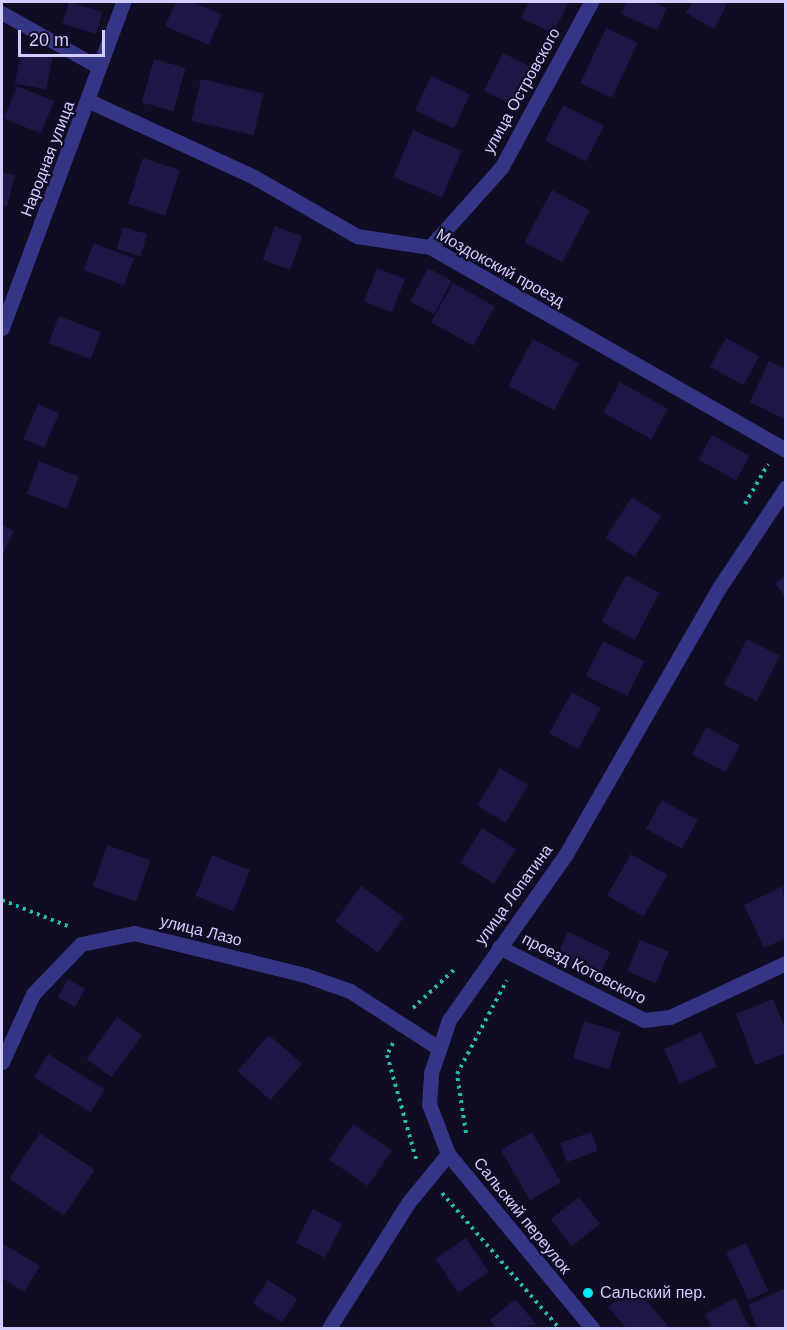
<!DOCTYPE html>
<meta charset="utf-8">
<style>
body{margin:0}
#map{position:relative;width:787px;height:1330px;overflow:hidden;background:#0f0c23;font-family:Helvetica,sans-serif}
div>[style]{position:absolute}
.building>*{inset:0;background:#1e1745;transform-origin:0 0}
.path>*{height:4px;margin-top:-2px;transform-origin:0;background:repeating-linear-gradient(90deg,#27baaa 0 3px,transparent 0 7.5px)}
.service>*{height:14px;margin:-7px;padding:0 7px;transform-origin:7px;border-radius:7px;background:#343585}
.minor>*{height:15px;margin:-7.5px;padding:0 7.5px;transform-origin:7.5px;border-radius:7.5px;background:#343585}
.tertiary>*{height:15px;margin:-7.5px;padding:0 7.5px;transform-origin:7.5px;border-radius:7.5px;background:#343585}
.dots>*{width:16px;height:16px;translate:-50% -50%;box-sizing:border-box;border:3px solid #0f0c23;border-radius:50%}
span{translate:-50% -50%;white-space:nowrap;text-align:center;line-height:1.15;-webkit-text-stroke:4.5px #0f0c23;paint-order:stroke}
.street-label{font-size:16px;color:#d1ceff}
.poi-label{font-size:16px;color:#d1ceff}
.left{translate:0 -50%;text-align:left}
.frame{position:absolute;inset:0;border:3px solid #d1ceff;pointer-events:none}
.scale{position:absolute;left:18px;top:30px;width:87px;height:27px;box-sizing:border-box;border:3px solid #d1ceff;border-top:0;padding-left:8px;font-size:18px;line-height:21px;white-space:nowrap;color:#d1ceff;-webkit-text-stroke:4px #0f0c23;paint-order:stroke}
</style>
<div id="map">
<div class="building">
<div style="left:69px;top:2px;width:35px;height:23px;rotate:16deg"></div>
<div style="clip-path:polygon(176px 2px,193px 2px,222px 14px,209px 45px,165px 26px)"></div>
<div style="clip-path:polygon(529px 2px,569px 2px,553px 33px,521px 18px)"></div>
<div style="clip-path:polygon(627px 2px,653px 2px,667px 8px,657px 30px,621px 14px)"></div>
<div style="clip-path:polygon(692px 2px,728px 2px,714px 29px,686px 13px)"></div>
<div style="left:606px;top:28px;width:35px;height:61px;rotate:25deg"></div>
<div style="left:21px;top:52px;width:32px;height:32px;rotate:11deg"></div>
<div style="left:503px;top:53px;width:36px;height:42px;rotate:27deg"></div>
<div style="left:154px;top:59px;width:33px;height:45px;rotate:16deg"></div>
<div style="left:431px;top:76px;width:43px;height:38px;rotate:25deg"></div>
<div style="left:201px;top:79px;width:64px;height:43px;rotate:13deg"></div>
<div style="left:17px;top:86px;width:40px;height:35px;rotate:22deg"></div>
<div style="left:563px;top:105px;width:46px;height:40px;rotate:27deg"></div>
<div style="left:413px;top:130px;width:53px;height:51px;rotate:23deg"></div>
<div style="left:143px;top:158px;width:39px;height:48px;rotate:18deg"></div>
<div style="clip-path:polygon(2px 172px,15px 175px,7px 207px,2px 205px)"></div>
<div style="left:552px;top:190px;width:43px;height:59px;rotate:28deg"></div>
<div style="left:275px;top:226px;width:29px;height:36px;rotate:20deg"></div>
<div style="left:123px;top:227px;width:25px;height:23px;rotate:16deg"></div>
<div style="left:94px;top:243px;width:43px;height:29px;rotate:21deg"></div>
<div style="left:377px;top:268px;width:30px;height:36px;rotate:21deg"></div>
<div style="left:428px;top:268px;width:27px;height:38px;rotate:28deg"></div>
<div style="left:453px;top:283px;width:48px;height:45px;rotate:29deg"></div>
<div style="left:59px;top:316px;width:45px;height:29px;rotate:21deg"></div>
<div style="left:726px;top:338px;width:38px;height:33px;rotate:29deg"></div>
<div style="left:533px;top:339px;width:52px;height:53px;rotate:28deg"></div>
<div style="clip-path:polygon(769px 361px,786px 369px,786px 420px,750px 402px)"></div>
<div style="left:620px;top:382px;width:55px;height:35px;rotate:29deg"></div>
<div style="left:38px;top:404px;width:23px;height:38px;rotate:23deg"></div>
<div style="left:712px;top:435px;width:43px;height:28px;rotate:29deg"></div>
<div style="left:39px;top:461px;width:43px;height:35px;rotate:21deg"></div>
<div style="left:632px;top:497px;width:35px;height:49px;rotate:33deg"></div>
<div style="clip-path:polygon(2px 525px,14px 531px,2px 556px)"></div>
<div style="left:626px;top:575px;width:38px;height:53px;rotate:28deg"></div>
<div style="clip-path:polygon(786px 575px,786px 598px,775px 583px)"></div>
<div style="left:747px;top:639px;width:37px;height:51px;rotate:27deg"></div>
<div style="left:603px;top:641px;width:46px;height:39px;rotate:26deg"></div>
<div style="left:572px;top:692px;width:33px;height:47px;rotate:29deg"></div>
<div style="left:707px;top:727px;width:38px;height:31px;rotate:29deg"></div>
<div style="left:500px;top:768px;width:33px;height:44px;rotate:31deg"></div>
<div style="left:662px;top:800px;width:41px;height:33px;rotate:29deg"></div>
<div style="left:482px;top:828px;width:40px;height:41px;rotate:32deg"></div>
<div style="left:107px;top:845px;width:46px;height:44px;rotate:19deg"></div>
<div style="left:631px;top:854px;width:42px;height:48px;rotate:30deg"></div>
<div style="left:212px;top:855px;width:41px;height:44px;rotate:22deg"></div>
<div style="left:361px;top:886px;width:53px;height:44px;rotate:36deg"></div>
<div style="clip-path:polygon(783px 886px,786px 938px,764px 948px,744px 905px)"></div>
<div style="left:568px;top:932px;width:47px;height:30px;rotate:25deg"></div>
<div style="left:640px;top:940px;width:31px;height:34px;rotate:22deg"></div>
<div style="left:68px;top:979px;width:20px;height:21px;rotate:30deg"></div>
<div style="clip-path:polygon(773px 999px,786px 1031px,786px 1053px,755px 1065px,736px 1014px)"></div>
<div style="left:117px;top:1017px;width:31px;height:52px;rotate:36deg"></div>
<div style="left:584px;top:1021px;width:38px;height:39px;rotate:17deg"></div>
<div style="left:701px;top:1032px;width:38px;height:41px;rotate:65deg"></div>
<div style="left:269px;top:1035px;width:44px;height:48px;rotate:41deg"></div>
<div style="left:48px;top:1054px;width:67px;height:27px;rotate:32deg"></div>
<div style="left:353px;top:1124px;width:47px;height:43px;rotate:34deg"></div>
<div style="left:532px;top:1132px;width:58px;height:36px;rotate:60deg"></div>
<div style="left:591px;top:1132px;width:20px;height:33px;rotate:70deg"></div>
<div style="left:40px;top:1133px;width:66px;height:55px;rotate:34deg"></div>
<div style="left:579px;top:1197px;width:34px;height:36px;rotate:52deg"></div>
<div style="left:313px;top:1209px;width:33px;height:38px;rotate:27deg"></div>
<div style="left:466px;top:1238px;width:41px;height:37px;rotate:56deg"></div>
<div style="clip-path:polygon(2px 1243px,40px 1266px,24px 1292px,2px 1278px)"></div>
<div style="left:746px;top:1243px;width:53px;height:22px;rotate:65deg"></div>
<div style="left:268px;top:1280px;width:35px;height:28px;rotate:33deg"></div>
<div style="clip-path:polygon(635px 1286px,656px 1312px,670px 1328px,626px 1328px,608px 1307px)"></div>
<div style="clip-path:polygon(786px 1288px,786px 1328px,757px 1328px,748px 1305px)"></div>
<div style="clip-path:polygon(735px 1298px,750px 1328px,712px 1328px,705px 1314px)"></div>
<div style="clip-path:polygon(515px 1299px,537px 1325px,496px 1328px,490px 1320px)"></div>
</div>
<div class="path">
<div style="left:745px;top:504px;width:46px;rotate:-60.1deg"></div>
<div style="left:2px;top:900px;width:71px;rotate:21.5deg"></div>
<div style="left:413px;top:1008px;width:59px;rotate:-42.9deg"></div>
<div style="left:393px;top:1043px;width:13px;rotate:117deg"></div>
<div style="left:387px;top:1055px;width:108px;rotate:74.4deg"></div>
<div style="left:466px;top:1133px;width:60px;rotate:-98.7deg"></div>
<div style="left:457px;top:1074px;width:106px;rotate:-62deg"></div>
<div style="left:442px;top:1193px;width:179px;rotate:49.1deg"></div>
</div>
<div class="service">
<div style="left:2px;top:13px;width:112px;rotate:29.3deg"></div>
</div>
<div class="minor">
<div style="left:89px;top:101px;width:182px;rotate:24.7deg"></div>
<div style="left:254px;top:177px;width:119px;rotate:29.8deg"></div>
<div style="left:357px;top:236px;width:74px;rotate:8.6deg"></div>
<div style="left:430px;top:247px;width:410px;rotate:29.7deg"></div>
<div style="left:430px;top:247px;width:106px;rotate:-48.1deg"></div>
<div style="left:501px;top:168px;width:189px;rotate:-61.5deg"></div>
<div style="left:2px;top:328px;width:348px;rotate:-69.6deg"></div>
<div style="left:499px;top:947px;width:162px;rotate:26.7deg"></div>
<div style="left:644px;top:1020px;width:26px;rotate:-7deg"></div>
<div style="left:670px;top:1017px;width:128px;rotate:-25deg"></div>
<div style="left:2px;top:1062px;width:75px;rotate:-65.5deg"></div>
<div style="left:33px;top:994px;width:69px;rotate:-46.2deg"></div>
<div style="left:81px;top:944px;width:54px;rotate:-11.7deg"></div>
<div style="left:134px;top:933px;width:176px;rotate:13.8deg"></div>
<div style="left:305px;top:975px;width:48px;rotate:19.6deg"></div>
<div style="left:350px;top:991px;width:103px;rotate:32.8deg"></div>
<div style="left:329px;top:1328px;width:148px;rotate:-57.7deg"></div>
<div style="left:408px;top:1203px;width:63px;rotate:-50.8deg"></div>
</div>
<div class="tertiary">
<div style="left:592px;top:1328px;width:226px;rotate:-129.6deg"></div>
<div style="left:448px;top:1154px;width:53px;rotate:-110.8deg"></div>
<div style="left:429px;top:1104px;width:31px;rotate:-86deg"></div>
<div style="left:431px;top:1073px;width:56px;rotate:-71.2deg"></div>
<div style="left:449px;top:1020px;width:203px;rotate:-54.8deg"></div>
<div style="left:566px;top:854px;width:307px;rotate:-60.1deg"></div>
<div style="left:719px;top:588px;width:121px;rotate:-56.4deg"></div>
</div>
<div class="dots">
<div style="left:588px;top:1293px;background:#00ecf9"></div>
</div>
<div class="street-label">
<span style="left:522px;top:91px;rotate:-61deg">улица Островского</span>
<span style="left:48px;top:159px;rotate:-69deg">Народная улица</span>
<span style="left:500px;top:268px;rotate:29deg">Моздокский проезд</span>
<span style="left:514px;top:895px;rotate:-54deg">улица Лопатина</span>
<span style="left:201px;top:931px;rotate:14deg">улица Лазо</span>
<span style="left:584px;top:969px;rotate:27deg">проезд Котовского</span>
<span style="left:522px;top:1216px;rotate:51deg">Сальский переулок</span>
</div>
<div class="poi-label">
<span class="left" style="left:600px;top:1293px">Сальский пер.</span>
</div>
<div class="frame"></div>
<div class="scale">20 m</div>
</div>
